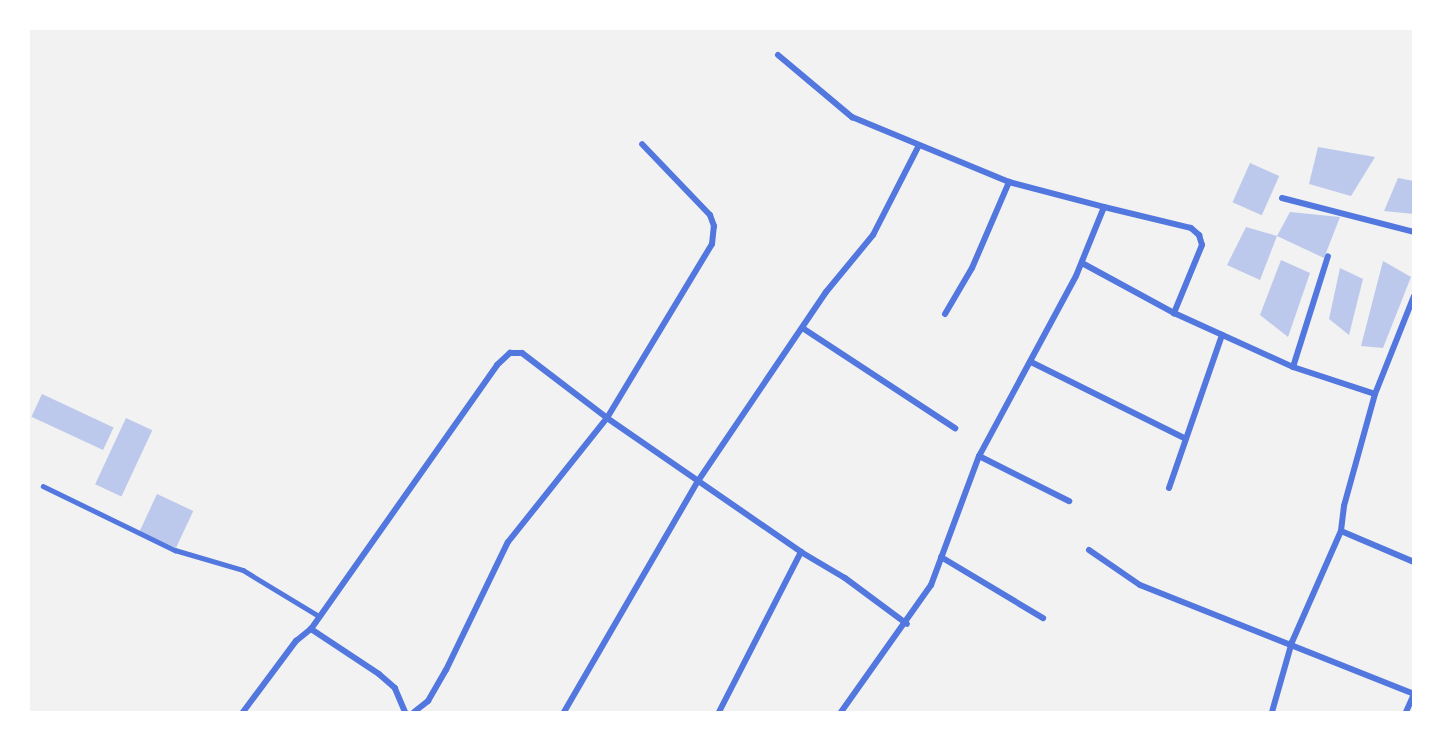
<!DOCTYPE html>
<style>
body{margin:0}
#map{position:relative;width:1442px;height:741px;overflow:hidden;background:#f2f2f2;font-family:"Noto Serif",serif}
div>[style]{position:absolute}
.building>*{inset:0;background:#bdc9ec;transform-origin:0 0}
.service>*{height:4.5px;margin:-2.25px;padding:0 2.25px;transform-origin:2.25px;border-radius:2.25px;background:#5277de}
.minor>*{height:6px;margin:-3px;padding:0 3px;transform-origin:3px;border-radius:3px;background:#5277de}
span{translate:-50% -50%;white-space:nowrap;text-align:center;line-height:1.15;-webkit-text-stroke:6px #fff;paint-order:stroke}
.frame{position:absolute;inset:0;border:30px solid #fff;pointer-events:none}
</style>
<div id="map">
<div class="building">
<div style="clip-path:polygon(1318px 147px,1375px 157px,1351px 196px,1309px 184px)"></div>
<div style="left:1250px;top:163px;width:32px;height:43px;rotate:24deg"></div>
<div style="clip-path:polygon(1398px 178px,1414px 181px,1414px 214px,1384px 211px)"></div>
<div style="clip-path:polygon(1290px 212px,1340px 217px,1324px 258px,1277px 236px)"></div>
<div style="clip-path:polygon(1246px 227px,1277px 236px,1260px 280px,1227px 265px)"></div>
<div style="clip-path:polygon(1281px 260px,1310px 273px,1288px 337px,1260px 315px)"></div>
<div style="clip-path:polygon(1383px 261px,1411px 277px,1383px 348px,1361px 346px)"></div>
<div style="clip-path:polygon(1340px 268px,1363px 279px,1349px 335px,1329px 319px)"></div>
<div style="left:42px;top:394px;width:79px;height:25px;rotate:25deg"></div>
<div style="left:126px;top:418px;width:29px;height:73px;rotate:25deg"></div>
<div style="left:157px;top:494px;width:40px;height:41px;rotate:25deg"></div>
</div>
<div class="service">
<div style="left:43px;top:486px;width:147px;rotate:25.9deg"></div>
<div style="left:175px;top:550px;width:71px;rotate:16.4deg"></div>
<div style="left:243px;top:570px;width:89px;rotate:31.2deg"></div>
</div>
<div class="minor">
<div style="left:778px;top:55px;width:97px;rotate:40deg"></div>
<div style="left:852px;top:117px;width:170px;rotate:22.5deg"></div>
<div style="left:1009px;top:182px;width:98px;rotate:14.7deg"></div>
<div style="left:1104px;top:207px;width:74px;rotate:112.1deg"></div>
<div style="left:1076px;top:276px;width:204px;rotate:118.3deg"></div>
<div style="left:979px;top:456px;width:138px;rotate:110.4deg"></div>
<div style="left:931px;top:585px;width:156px;rotate:125.3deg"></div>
<div style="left:1282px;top:198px;width:136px;rotate:14.4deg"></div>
<div style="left:1104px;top:207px;width:89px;rotate:13.6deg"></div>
<div style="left:1191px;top:228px;width:11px;rotate:41deg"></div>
<div style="left:1199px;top:235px;width:10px;rotate:73deg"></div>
<div style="left:1202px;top:245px;width:74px;rotate:112.4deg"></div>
<div style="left:1174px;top:313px;width:131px;rotate:24.4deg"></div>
<div style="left:1293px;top:367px;width:86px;rotate:18.2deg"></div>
<div style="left:1375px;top:394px;width:116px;rotate:105.5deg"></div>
<div style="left:1344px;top:506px;width:25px;rotate:97deg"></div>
<div style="left:1341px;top:531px;width:79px;rotate:23deg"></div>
<div style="left:1082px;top:263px;width:105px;rotate:28.5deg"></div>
<div style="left:945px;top:314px;width:53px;rotate:-59.6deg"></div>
<div style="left:972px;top:268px;width:94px;rotate:-66.7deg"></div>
<div style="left:804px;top:329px;width:181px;rotate:33.3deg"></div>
<div style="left:1031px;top:362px;width:171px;rotate:26.4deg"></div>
<div style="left:1293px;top:367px;width:116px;rotate:-72.5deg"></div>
<div style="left:1375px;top:394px;width:105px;rotate:-68.3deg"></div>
<div style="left:979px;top:456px;width:101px;rotate:26.6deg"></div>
<div style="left:1169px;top:488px;width:162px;rotate:-70.9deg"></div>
<div style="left:1089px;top:550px;width:62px;rotate:34.5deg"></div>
<div style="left:1140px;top:585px;width:295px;rotate:21.7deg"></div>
<div style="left:941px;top:557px;width:119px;rotate:30.9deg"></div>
<div style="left:243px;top:712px;width:89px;rotate:-53.3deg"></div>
<div style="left:296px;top:641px;width:19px;rotate:-39deg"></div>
<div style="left:405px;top:712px;width:26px;rotate:-113deg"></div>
<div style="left:395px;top:688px;width:21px;rotate:-139deg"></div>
<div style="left:379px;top:674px;width:82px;rotate:-146.5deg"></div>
<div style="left:311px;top:629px;width:323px;rotate:-54.8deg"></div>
<div style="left:497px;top:365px;width:18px;rotate:-43deg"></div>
<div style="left:510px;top:353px;width:12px"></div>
<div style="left:522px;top:353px;width:107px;rotate:37.4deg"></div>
<div style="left:607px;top:418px;width:236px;rotate:34.6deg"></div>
<div style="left:801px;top:552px;width:51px;rotate:30.6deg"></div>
<div style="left:845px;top:578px;width:77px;rotate:36.6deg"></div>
<div style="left:414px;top:712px;width:18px;rotate:-38deg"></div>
<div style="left:428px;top:701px;width:36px;rotate:-60deg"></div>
<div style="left:446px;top:670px;width:142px;rotate:-64.2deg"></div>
<div style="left:508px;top:542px;width:159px;rotate:-51.4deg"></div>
<div style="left:607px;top:418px;width:203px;rotate:-58.9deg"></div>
<div style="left:712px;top:244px;width:18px;rotate:-84deg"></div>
<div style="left:714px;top:226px;width:12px;rotate:-110deg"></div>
<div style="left:710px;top:215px;width:98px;rotate:-133.8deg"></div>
<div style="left:564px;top:712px;width:267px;rotate:-59.9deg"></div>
<div style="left:698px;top:481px;width:228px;rotate:-55.9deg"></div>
<div style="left:826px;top:292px;width:74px;rotate:-50.5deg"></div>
<div style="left:873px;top:235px;width:101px;rotate:-62.9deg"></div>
<div style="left:719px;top:712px;width:180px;rotate:-62.9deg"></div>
<div style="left:1272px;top:712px;width:73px;rotate:-74.1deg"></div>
<div style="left:1292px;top:642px;width:121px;rotate:-66.2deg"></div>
<div style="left:1406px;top:712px;width:20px;rotate:-66deg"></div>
</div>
<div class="frame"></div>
</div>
